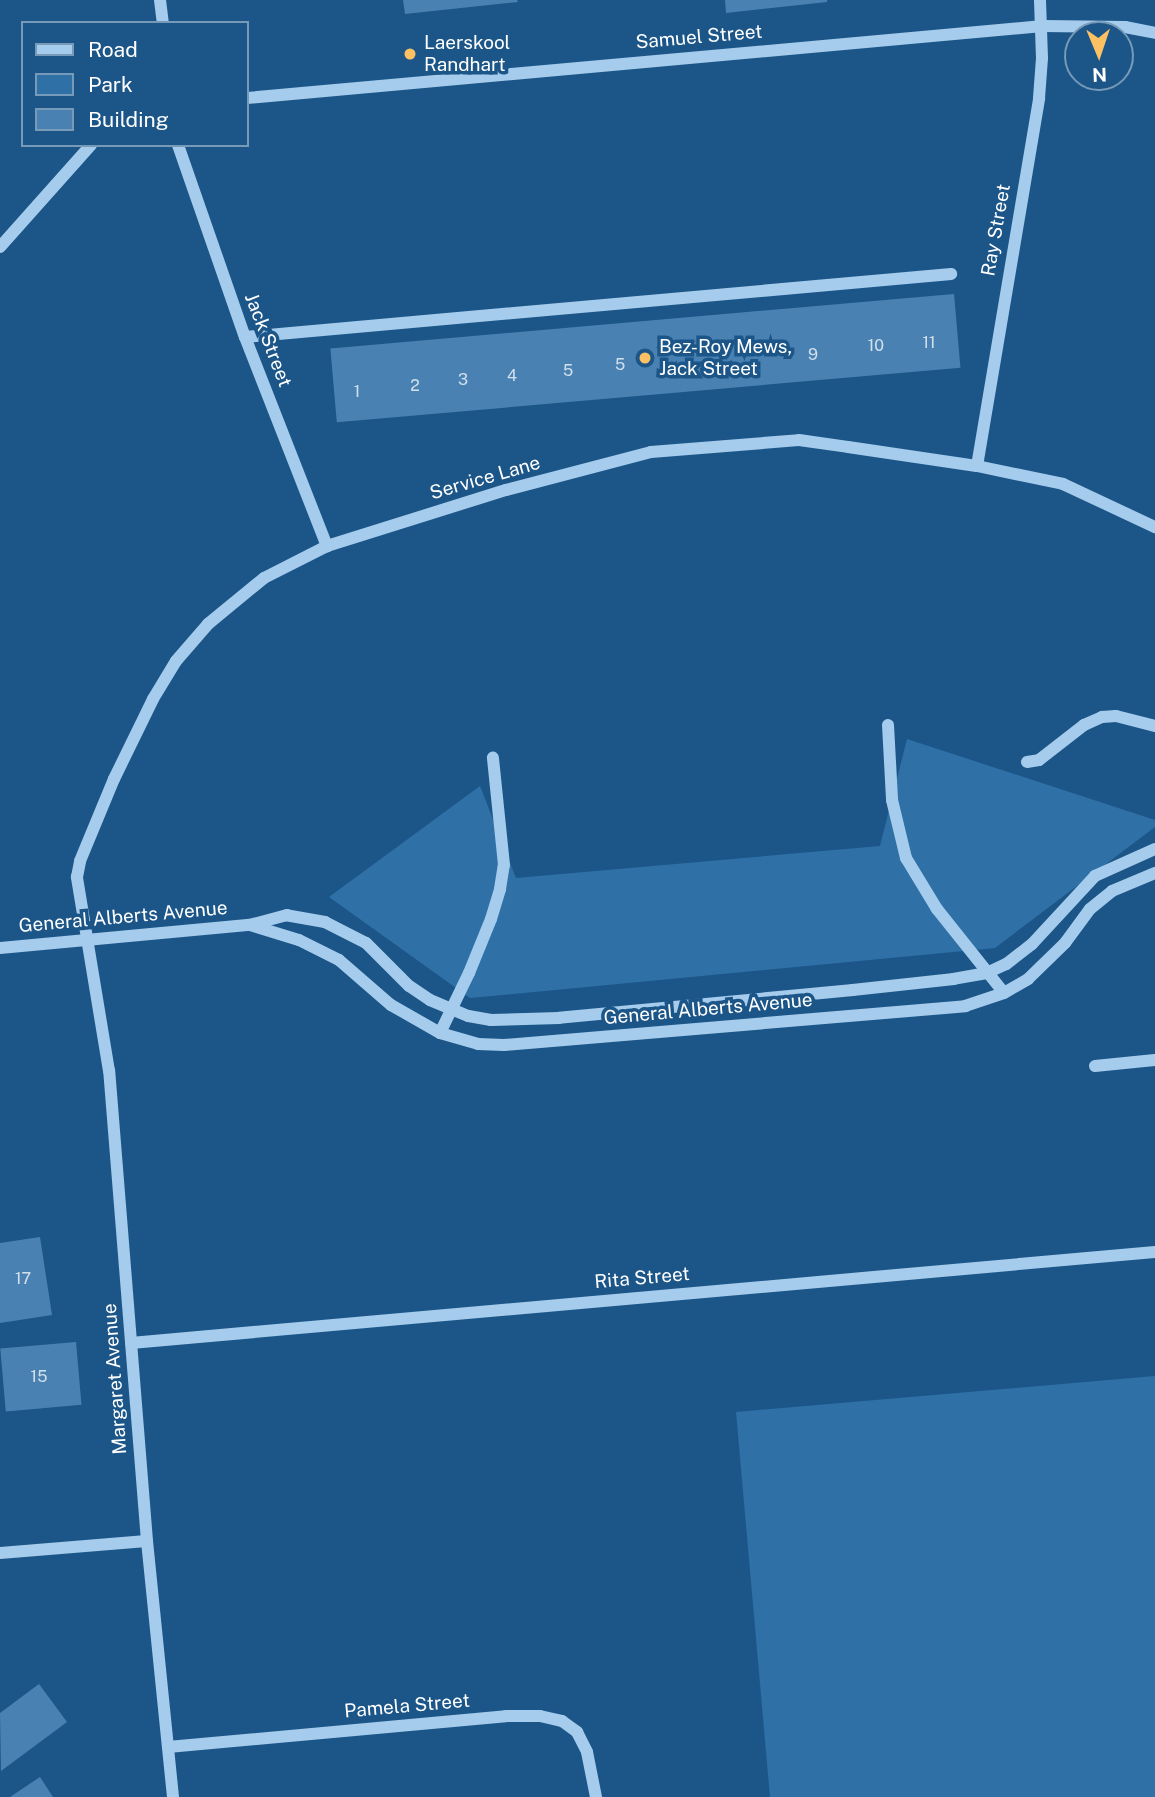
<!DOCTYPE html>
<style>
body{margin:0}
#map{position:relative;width:1155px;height:1797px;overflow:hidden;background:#1c5688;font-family:"Public Sans",sans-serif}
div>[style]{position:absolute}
.green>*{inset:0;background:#2f70a6}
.building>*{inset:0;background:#4982b2;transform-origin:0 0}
.minor>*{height:12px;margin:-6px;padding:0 6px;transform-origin:6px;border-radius:6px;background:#a5ccec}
.dots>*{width:19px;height:19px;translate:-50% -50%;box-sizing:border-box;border:4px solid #1c5688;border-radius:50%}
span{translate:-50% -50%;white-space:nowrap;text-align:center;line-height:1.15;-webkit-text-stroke:7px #1c5688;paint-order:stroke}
.number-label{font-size:16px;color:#d2e0ec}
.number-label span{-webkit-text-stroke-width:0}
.street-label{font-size:19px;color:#fff}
.poi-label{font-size:19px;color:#fff}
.left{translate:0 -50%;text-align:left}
.legend{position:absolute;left:21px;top:21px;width:228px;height:126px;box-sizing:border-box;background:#1c5688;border:2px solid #779ab8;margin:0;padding:9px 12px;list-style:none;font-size:21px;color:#fff}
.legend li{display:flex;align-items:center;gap:14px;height:35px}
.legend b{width:35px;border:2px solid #779ab8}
.north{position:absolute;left:1064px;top:21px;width:70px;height:70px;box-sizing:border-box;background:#1c5688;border:2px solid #779ab8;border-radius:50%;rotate:178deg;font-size:19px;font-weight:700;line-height:28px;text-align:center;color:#fff}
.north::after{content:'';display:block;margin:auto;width:24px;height:32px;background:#fcc163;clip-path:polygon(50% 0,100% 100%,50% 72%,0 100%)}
</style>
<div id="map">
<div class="green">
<div style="clip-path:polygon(907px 739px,1155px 820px,1155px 827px,995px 948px,470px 998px,329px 897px,480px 786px,516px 878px,880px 846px)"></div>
<div style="clip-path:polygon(1155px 1376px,1155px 1797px,770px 1797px,736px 1412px)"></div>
</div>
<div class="building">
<div style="clip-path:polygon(403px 0,517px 0,518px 2px,405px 14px)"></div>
<div style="clip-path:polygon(725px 0,827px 0,827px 2px,726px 13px)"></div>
<div style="left:954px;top:294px;width:74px;height:626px;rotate:85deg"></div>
<div style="clip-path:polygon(40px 1237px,52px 1315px,0 1323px,0 1243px)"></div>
<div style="left:76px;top:1342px;width:63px;height:76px;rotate:85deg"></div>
<div style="clip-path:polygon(39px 1684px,67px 1722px,1px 1771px,0 1713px)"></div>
<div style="clip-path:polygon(40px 1777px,53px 1797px,10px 1797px)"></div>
</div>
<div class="minor">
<div style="left:160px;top:0;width:23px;rotate:83deg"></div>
<div style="left:247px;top:98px;width:799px;rotate:-5.17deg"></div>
<div style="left:1043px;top:26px;width:82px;rotate:0.7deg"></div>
<div style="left:1125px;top:27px;width:31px;rotate:11deg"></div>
<div style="left:178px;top:145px;width:203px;rotate:70.8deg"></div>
<div style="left:245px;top:337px;width:225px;rotate:68.6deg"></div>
<div style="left:0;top:247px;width:137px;rotate:-48.3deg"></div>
<div style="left:245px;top:337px;width:709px;rotate:-5.1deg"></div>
<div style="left:977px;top:466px;width:373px;rotate:-80.4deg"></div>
<div style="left:1039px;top:98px;width:40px;rotate:-85.7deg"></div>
<div style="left:1042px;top:58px;width:58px;rotate:-92deg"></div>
<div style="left:888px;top:725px;width:75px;rotate:86.9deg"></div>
<div style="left:892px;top:800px;width:60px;rotate:76.4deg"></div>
<div style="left:906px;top:858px;width:60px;rotate:58.7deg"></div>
<div style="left:937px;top:909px;width:107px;rotate:51.4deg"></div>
<div style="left:1027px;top:762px;width:12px;rotate:-9deg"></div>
<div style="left:1039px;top:760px;width:57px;rotate:-37.9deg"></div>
<div style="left:1084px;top:725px;width:20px;rotate:-24deg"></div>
<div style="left:1102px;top:717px;width:14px;rotate:-4deg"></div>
<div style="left:1116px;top:716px;width:40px;rotate:14.4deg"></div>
<div style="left:1155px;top:849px;width:66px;rotate:155.8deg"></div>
<div style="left:1095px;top:876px;width:93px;rotate:132.8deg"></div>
<div style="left:1032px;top:944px;width:33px;rotate:142deg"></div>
<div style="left:1006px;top:964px;width:21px;rotate:155deg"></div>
<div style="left:987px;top:973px;width:34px;rotate:170deg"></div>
<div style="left:954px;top:979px;width:102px;rotate:173.8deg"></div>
<div style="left:853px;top:990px;width:295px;rotate:174.6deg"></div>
<div style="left:559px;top:1018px;width:68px;rotate:178.3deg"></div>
<div style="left:491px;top:1020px;width:23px;rotate:-170deg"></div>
<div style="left:468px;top:1016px;width:41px;rotate:-157.2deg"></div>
<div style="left:430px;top:1000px;width:25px;rotate:-146deg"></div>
<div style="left:409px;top:986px;width:61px;rotate:-135deg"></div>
<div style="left:366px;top:943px;width:46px;rotate:-152.9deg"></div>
<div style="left:325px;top:922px;width:39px;rotate:-170deg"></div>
<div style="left:287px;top:915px;width:38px;rotate:165deg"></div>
<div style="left:250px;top:925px;width:51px;rotate:17deg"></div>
<div style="left:299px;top:940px;width:45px;rotate:26.6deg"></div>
<div style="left:339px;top:960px;width:69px;rotate:40.9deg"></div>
<div style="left:391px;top:1005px;width:56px;rotate:29.7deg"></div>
<div style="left:440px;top:1033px;width:40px;rotate:16deg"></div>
<div style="left:478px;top:1044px;width:26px;rotate:2deg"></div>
<div style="left:504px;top:1045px;width:463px;rotate:-4.8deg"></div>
<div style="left:965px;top:1006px;width:41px;rotate:-18.4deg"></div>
<div style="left:1004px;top:993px;width:28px;rotate:-30deg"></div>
<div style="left:1028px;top:979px;width:52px;rotate:-44.2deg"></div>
<div style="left:1065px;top:943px;width:42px;rotate:-53.7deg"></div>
<div style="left:1090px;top:909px;width:28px;rotate:-39deg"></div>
<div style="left:1112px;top:891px;width:47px;rotate:-22.7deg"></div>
<div style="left:0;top:948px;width:251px;rotate:-5.3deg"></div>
<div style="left:440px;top:1033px;width:67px;rotate:-64.2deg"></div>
<div style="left:469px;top:973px;width:58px;rotate:-67.8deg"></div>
<div style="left:491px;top:919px;width:31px;rotate:-73deg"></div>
<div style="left:500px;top:889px;width:24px;rotate:-81deg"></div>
<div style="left:504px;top:865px;width:108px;rotate:-95.9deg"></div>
<div style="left:1095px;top:1066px;width:60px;rotate:-5.7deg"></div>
<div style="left:131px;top:1343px;width:1028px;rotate:-5.08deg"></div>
<div style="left:0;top:1553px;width:147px;rotate:-4.7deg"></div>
<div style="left:168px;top:1747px;width:339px;rotate:-5.2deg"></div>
<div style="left:506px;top:1716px;width:34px"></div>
<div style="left:540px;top:1716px;width:23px;rotate:13deg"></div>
<div style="left:562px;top:1721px;width:19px;rotate:36deg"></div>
<div style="left:577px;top:1732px;width:22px;rotate:63deg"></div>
<div style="left:587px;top:1752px;width:46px;rotate:78.7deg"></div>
<div style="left:173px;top:1797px;width:257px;rotate:-95.8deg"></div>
<div style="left:147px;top:1541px;width:472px;rotate:-94.6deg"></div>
<div style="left:109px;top:1071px;width:197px;rotate:-99.4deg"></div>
<div style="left:77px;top:877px;width:16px;rotate:-79deg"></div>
<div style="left:80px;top:861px;width:89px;rotate:-67.5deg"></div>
<div style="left:114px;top:779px;width:89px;rotate:-64deg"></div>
<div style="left:153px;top:699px;width:44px;rotate:-58.8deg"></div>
<div style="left:176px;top:661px;width:49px;rotate:-49.1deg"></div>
<div style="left:208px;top:624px;width:72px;rotate:-39.4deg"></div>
<div style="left:264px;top:578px;width:71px;rotate:-26.9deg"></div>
<div style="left:327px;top:546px;width:188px;rotate:-17.4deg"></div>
<div style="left:506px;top:490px;width:150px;rotate:-14.7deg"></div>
<div style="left:651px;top:452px;width:148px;rotate:-4.6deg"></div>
<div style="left:799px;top:440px;width:49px;rotate:8.1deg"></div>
<div style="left:848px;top:447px;width:130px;rotate:8.4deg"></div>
<div style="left:977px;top:466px;width:88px;rotate:11.8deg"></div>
<div style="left:1063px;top:484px;width:102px;rotate:25.1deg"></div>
</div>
<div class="dots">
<div style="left:410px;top:54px;background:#fcc163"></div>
<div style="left:645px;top:358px;background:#fcc163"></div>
</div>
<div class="number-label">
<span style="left:929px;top:343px">11</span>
<span style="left:876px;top:346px">10</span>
<span style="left:813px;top:355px">9</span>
<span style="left:620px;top:365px">5</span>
<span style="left:568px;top:371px">5</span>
<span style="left:512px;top:376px">4</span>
<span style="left:463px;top:380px">3</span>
<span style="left:415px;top:386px">2</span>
<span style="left:357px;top:392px">1</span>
<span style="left:23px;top:1279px">17</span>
<span style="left:39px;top:1377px">15</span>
</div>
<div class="street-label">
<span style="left:699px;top:37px;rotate:-5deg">Samuel Street</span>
<span style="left:996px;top:230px;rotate:-80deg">Ray Street</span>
<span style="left:268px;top:340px;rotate:69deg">Jack Street</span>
<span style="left:485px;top:478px;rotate:-16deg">Service Lane</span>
<span style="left:123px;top:917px;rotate:-5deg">General Alberts Avenue</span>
<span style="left:708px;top:1009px;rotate:-5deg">General Alberts Avenue</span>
<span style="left:642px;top:1278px;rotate:-5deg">Rita Street</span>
<span style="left:115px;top:1379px;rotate:-94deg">Margaret Avenue</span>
<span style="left:407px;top:1706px;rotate:-5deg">Pamela Street</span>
</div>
<div class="poi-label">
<span class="left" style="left:424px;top:54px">Laerskool<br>Randhart</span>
<span class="left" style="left:659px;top:358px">Bez-Roy Mews,<br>Jack Street</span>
</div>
<ul class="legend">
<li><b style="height:9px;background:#a5ccec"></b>Road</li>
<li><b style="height:19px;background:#2f70a6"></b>Park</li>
<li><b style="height:19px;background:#4982b2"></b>Building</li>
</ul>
<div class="north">N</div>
</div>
